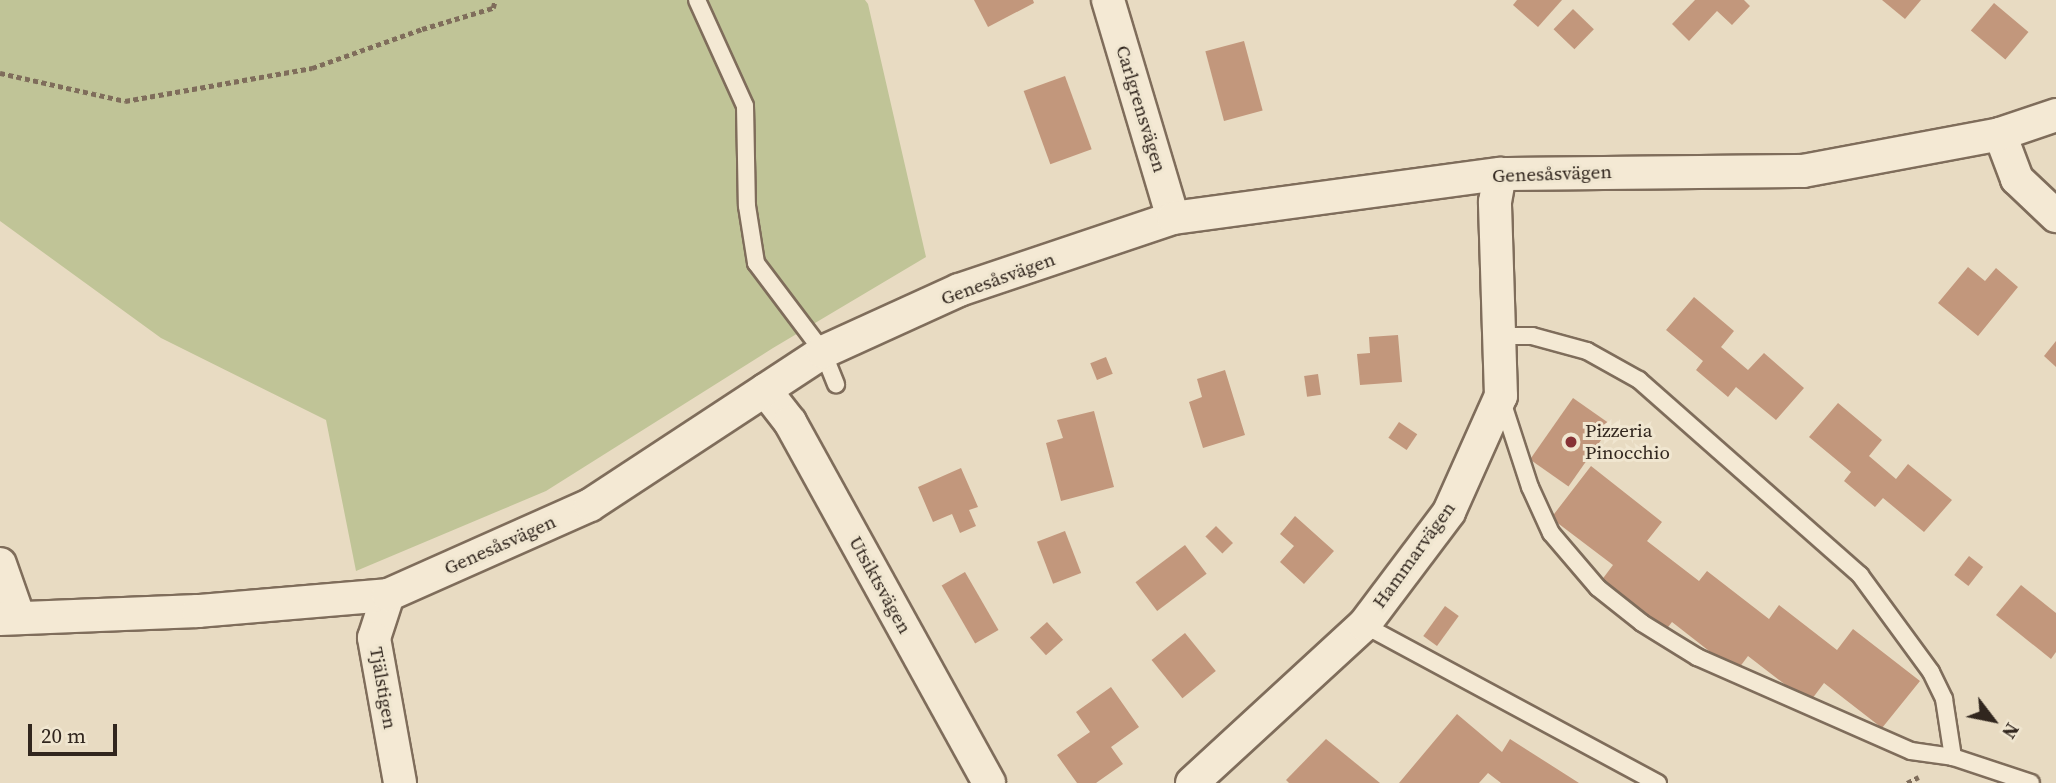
<!DOCTYPE html>
<meta charset="utf-8">
<style>
body{margin:0}
#map{position:relative;width:2056px;height:783px;overflow:hidden;background:#e8dbc2;font-family:"Source Serif 4",serif}
div>[style]{position:absolute}
.green>*{inset:0;background:#c0c497}
.building>*{inset:0;background:#c2977c;transform-origin:0 0}
.path>*{height:4.5px;margin-top:-2.25px;transform-origin:0;background:repeating-linear-gradient(90deg,#7f6d5b 0 5px,transparent 0 8.5px)}
.roads{filter:drop-shadow(2px 0 #7f6d5b) drop-shadow(-2px 0 #7f6d5b) drop-shadow(0 2px #7f6d5b) drop-shadow(0 -2px #7f6d5b)}
.service>*{height:16px;margin:-8px;padding:0 8px;transform-origin:8px;border-radius:8px;background:#f4e9d4}
.minor>*{height:32px;margin:-16px;padding:0 16px;transform-origin:16px;border-radius:16px;background:#f4e9d4}
.dots>*{width:19px;height:19px;translate:-50% -50%;box-sizing:border-box;border:4px solid #f0e6d0;border-radius:50%}
span{translate:-50% -50%;white-space:nowrap;text-align:center;line-height:1.15;-webkit-text-stroke:6px #f0e6d0;paint-order:stroke}
.street-label{font-size:19px;color:#31261e}
.poi-label{font-size:19px;color:#31261e}
.left{translate:0 -50%;text-align:left}
.north{position:absolute;left:1958px;top:685px;width:70px;height:70px;-webkit-text-stroke:5px #f0e6d0;paint-order:stroke;rotate:122deg;font-size:19px;font-weight:700;line-height:28px;text-align:center;color:#31261e}
.north::after{content:'';display:block;margin:auto;width:24px;height:32px;background:#31261e;clip-path:polygon(50% 0,100% 100%,50% 72%,0 100%)}
.scale{position:absolute;left:28px;top:724px;width:89px;height:32px;box-sizing:border-box;border:4px solid #31261e;border-top:0;padding-left:9px;font-size:21px;line-height:24px;white-space:nowrap;color:#31261e;-webkit-text-stroke:5px #f0e6d0;paint-order:stroke}
</style>
<div id="map">
<div class="green">
<div style="clip-path:polygon(0 0,865px 0,868px 4px,926px 257px,773px 348px,546px 491px,356px 571px,326px 420px,161px 338px,0 221px)"></div>
</div>
<div class="building">
<div style="clip-path:polygon(974px 0,1033px 0,1034px 3px,988px 27px)"></div>
<div style="clip-path:polygon(1517px 0,1562px 0,1538px 27px,1513px 5px)"></div>
<div style="clip-path:polygon(1695px 0,1744px 0,1750px 6px,1732px 25px,1717px 11px,1689px 41px,1672px 24px)"></div>
<div style="clip-path:polygon(1882px 0,1921px 0,1905px 19px)"></div>
<div style="left:1994px;top:3px;width:45px;height:36px;rotate:40deg"></div>
<div style="left:1573px;top:9px;width:29px;height:28px;rotate:44deg"></div>
<div style="left:1244px;top:41px;width:72px;height:40px;rotate:75deg"></div>
<div style="left:1065px;top:76px;width:78px;height:44px;rotate:70deg"></div>
<div style="clip-path:polygon(1968px 267px,1985px 281px,1996px 268px,2018px 287px,1978px 336px,1938px 303px)"></div>
<div style="clip-path:polygon(1694px 297px,1734px 331px,1721px 347px,1748px 370px,1764px 353px,1804px 388px,1776px 420px,1736px 387px,1728px 397px,1696px 370px,1703px 361px,1666px 330px)"></div>
<div style="clip-path:polygon(1398px 335px,1402px 382px,1360px 385px,1357px 354px,1370px 353px,1369px 337px)"></div>
<div style="clip-path:polygon(2056px 341px,2056px 367px,2044px 356px)"></div>
<div style="left:1106px;top:357px;width:18px;height:17px;rotate:68deg"></div>
<div style="clip-path:polygon(1225px 370px,1245px 435px,1203px 448px,1189px 402px,1202px 397px,1197px 379px)"></div>
<div style="left:1318px;top:374px;width:21px;height:14px;rotate:82deg"></div>
<div style="left:1573px;top:398px;width:47px;height:75px;rotate:35deg"></div>
<div style="clip-path:polygon(1838px 403px,1882px 440px,1869px 456px,1896px 479px,1908px 464px,1952px 500px,1924px 532px,1883px 498px,1875px 507px,1844px 481px,1851px 472px,1809px 437px)"></div>
<div style="clip-path:polygon(1094px 411px,1114px 487px,1061px 501px,1046px 443px,1063px 438px,1057px 420px)"></div>
<div style="left:1399px;top:422px;width:22px;height:19px;rotate:34deg"></div>
<div style="clip-path:polygon(1591px 466px,1662px 522px,1647px 541px,1699px 581px,1707px 571px,1769px 619px,1779px 605px,1837px 650px,1853px 629px,1920px 681px,1882px 728px,1824px 683px,1809px 703px,1748px 656px,1736px 672px,1672px 622px,1665px 631px,1601px 581px,1613px 565px,1551px 518px)"></div>
<div style="clip-path:polygon(961px 468px,978px 507px,969px 510px,976px 526px,960px 533px,952px 514px,933px 522px,918px 487px)"></div>
<div style="clip-path:polygon(1295px 516px,1334px 551px,1304px 584px,1280px 562px,1294px 546px,1280px 534px)"></div>
<div style="left:1216px;top:526px;width:24px;height:15px;rotate:45deg"></div>
<div style="left:1065px;top:531px;width:45px;height:30px;rotate:69deg"></div>
<div style="left:1185px;top:545px;width:36px;height:62px;rotate:53deg"></div>
<div style="left:1969px;top:556px;width:18px;height:24px;rotate:38deg"></div>
<div style="left:965px;top:572px;width:67px;height:27px;rotate:60deg"></div>
<div style="clip-path:polygon(2021px 585px,2056px 613px,2056px 652px,2051px 659px,1996px 615px)"></div>
<div style="left:1445px;top:606px;width:17px;height:37px;rotate:36deg"></div>
<div style="left:1047px;top:622px;width:24px;height:23px;rotate:48deg"></div>
<div style="left:1185px;top:633px;width:49px;height:43px;rotate:51deg"></div>
<div style="clip-path:polygon(1111px 687px,1139px 727px,1111px 747px,1123px 764px,1096px 783px,1077px 783px,1057px 755px,1090px 732px,1076px 712px)"></div>
<div style="clip-path:polygon(1457px 714px,1502px 752px,1510px 739px,1579px 783px,1501px 783px,1488px 773px,1479px 783px,1399px 783px)"></div>
<div style="clip-path:polygon(1326px 739px,1380px 783px,1289px 783px,1286px 780px)"></div>
</div>
<div class="path">
<div style="left:0;top:73px;width:128px;rotate:12.6deg"></div>
<div style="left:125px;top:101px;width:190px;rotate:-10deg"></div>
<div style="left:312px;top:68px;width:117px;rotate:-19.5deg"></div>
<div style="left:422px;top:29px;width:74px;rotate:-16.5deg"></div>
<div style="left:493px;top:8px;width:8px;rotate:-76deg"></div>
<div style="left:1907px;top:783px;width:13px;rotate:-27deg"></div>
</div>
<div class="roads">
<div class="service">
<div style="left:697px;top:0;width:116px;rotate:65.6deg"></div>
<div style="left:745px;top:106px;width:100px;rotate:88.9deg"></div>
<div style="left:747px;top:206px;width:58px;rotate:81deg"></div>
<div style="left:756px;top:263px;width:111px;rotate:53deg"></div>
<div style="left:823px;top:352px;width:35px;rotate:68deg"></div>
<div style="left:1499px;top:336px;width:33px"></div>
<div style="left:1532px;top:336px;width:57px;rotate:15.3deg"></div>
<div style="left:1587px;top:351px;width:60px;rotate:29.1deg"></div>
<div style="left:1639px;top:380px;width:295px;rotate:41.4deg"></div>
<div style="left:1860px;top:575px;width:120px;rotate:53.8deg"></div>
<div style="left:1931px;top:672px;width:30px;rotate:64deg"></div>
<div style="left:1944px;top:699px;width:59px;rotate:81.2deg"></div>
<div style="left:1953px;top:757px;width:82px;rotate:18.4deg"></div>
<div style="left:1501px;top:398px;width:94px;rotate:72deg"></div>
<div style="left:1530px;top:487px;width:51px;rotate:65.5deg"></div>
<div style="left:1551px;top:533px;width:72px;rotate:49.5deg"></div>
<div style="left:1598px;top:588px;width:56px;rotate:38.5deg"></div>
<div style="left:1642px;top:623px;width:65px;rotate:31.7deg"></div>
<div style="left:1697px;top:657px;width:234px;rotate:23.7deg"></div>
<div style="left:1911px;top:751px;width:42px;rotate:8.1deg"></div>
<div style="left:1364px;top:625px;width:334px;rotate:28.3deg"></div>
</div>
<div class="minor">
<div style="left:1108px;top:0;width:227px;rotate:73.4deg"></div>
<div style="left:2000px;top:134px;width:48px;rotate:69.3deg"></div>
<div style="left:2017px;top:179px;width:54px;rotate:43.5deg"></div>
<div style="left:765px;top:390px;width:41px;rotate:52deg"></div>
<div style="left:790px;top:422px;width:412px;rotate:61.1deg"></div>
<div style="left:0;top:564px;width:57px;rotate:70.6deg"></div>
<div style="left:388px;top:595px;width:45px;rotate:108deg"></div>
<div style="left:374px;top:638px;width:147px;rotate:79.8deg"></div>
<div style="left:0;top:619px;width:198px;rotate:-2.3deg"></div>
<div style="left:198px;top:611px;width:191px;rotate:-4.8deg"></div>
<div style="left:388px;top:595px;width:221px;rotate:-24deg"></div>
<div style="left:590px;top:505px;width:279px;rotate:-33.3deg"></div>
<div style="left:823px;top:352px;width:149px;rotate:-24.5deg"></div>
<div style="left:959px;top:290px;width:226px;rotate:-18.6deg"></div>
<div style="left:1173px;top:218px;width:330px;rotate:-7.7deg"></div>
<div style="left:1500px;top:174px;width:303px;rotate:-0.6deg"></div>
<div style="left:1803px;top:171px;width:200px;rotate:-10.6deg"></div>
<div style="left:2000px;top:134px;width:59px;rotate:-18.7deg"></div>
<div style="left:1192px;top:783px;width:234px;rotate:-42.6deg"></div>
<div style="left:1364px;top:625px;width:141px;rotate:-53deg"></div>
<div style="left:1449px;top:512px;width:127px;rotate:-65.9deg"></div>
<div style="left:1501px;top:396px;width:194px;rotate:-91.8deg"></div>
<div style="left:1495px;top:202px;width:28px;rotate:-80deg"></div>
</div>
</div>
<div class="dots">
<div style="left:1571px;top:442px;background:#873236"></div>
</div>
<div class="street-label">
<span style="left:1141px;top:109px;rotate:73deg">Carlgrensvägen</span>
<span style="left:1552px;top:174px;rotate:-2deg">Genesåsvägen</span>
<span style="left:998px;top:279px;rotate:-20deg">Genesåsvägen</span>
<span style="left:500px;top:545px;rotate:-24deg">Genesåsvägen</span>
<span style="left:1414px;top:555px;rotate:-54deg">Hammarvägen</span>
<span style="left:880px;top:585px;rotate:61deg">Utsiktsvägen</span>
<span style="left:383px;top:688px;rotate:80deg">Tjälstigen</span>
</div>
<div class="poi-label">
<span class="left" style="left:1585px;top:442px">Pizzeria<br>Pinocchio</span>
</div>
<div class="north">N</div>
<div class="scale">20 m</div>
</div>
